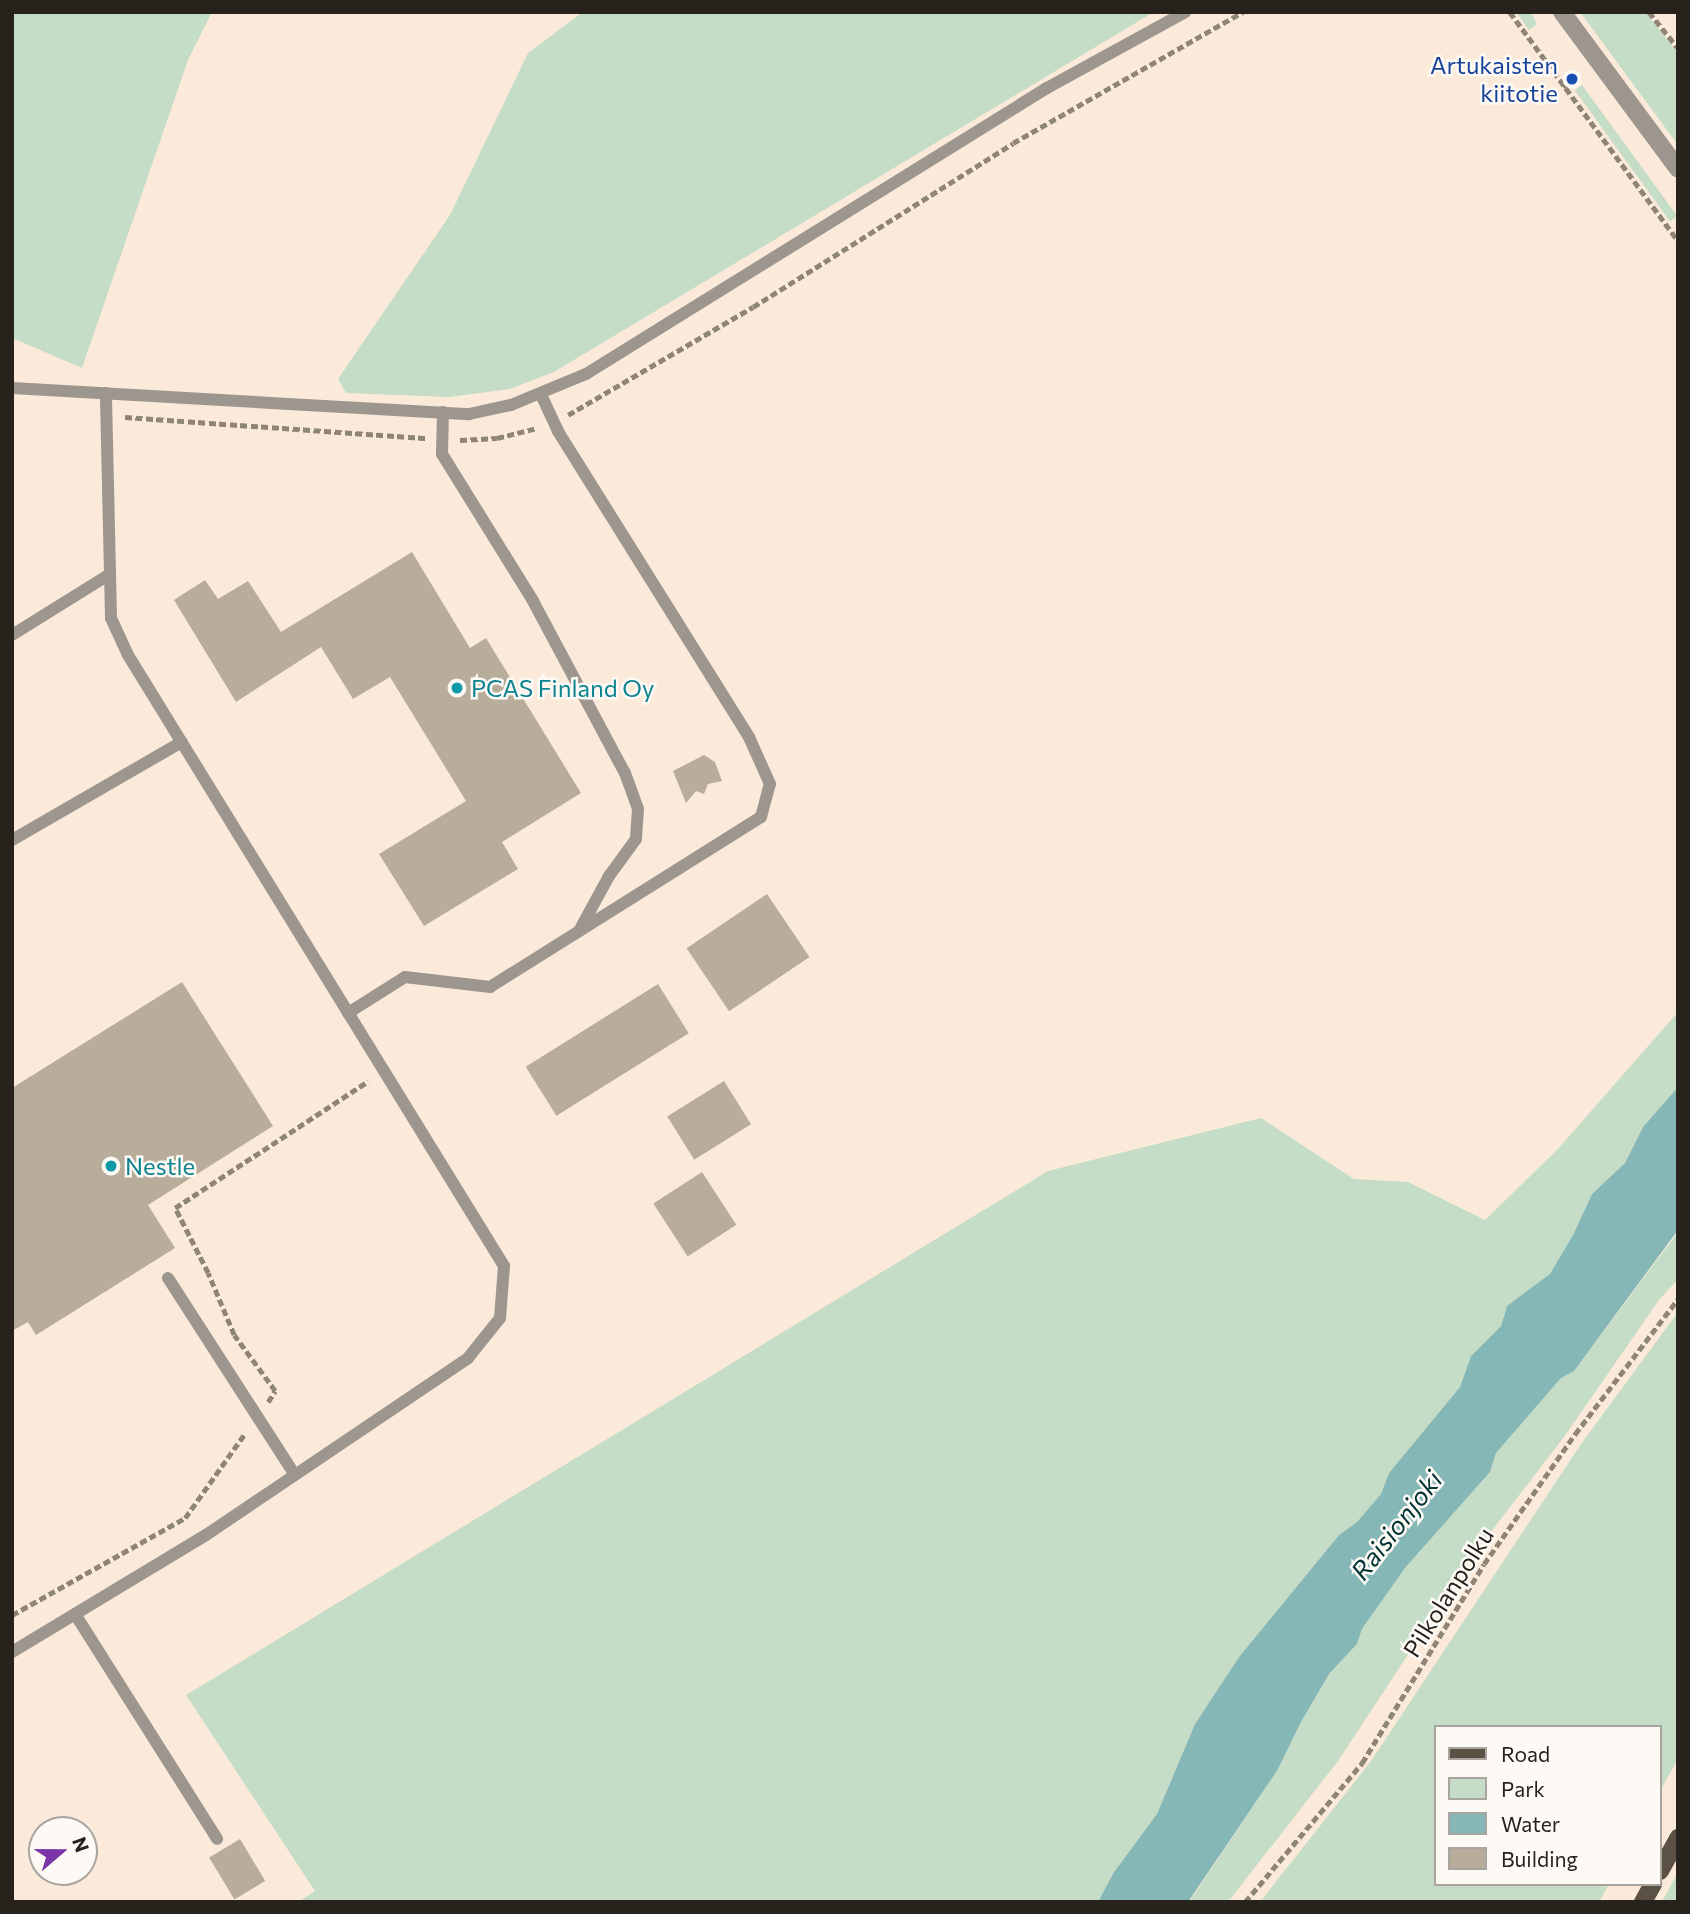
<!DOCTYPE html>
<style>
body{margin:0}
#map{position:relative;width:1690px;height:1914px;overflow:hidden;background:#fbead9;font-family:Commissioner,sans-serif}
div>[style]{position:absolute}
.green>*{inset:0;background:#c5ddc6;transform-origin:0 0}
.water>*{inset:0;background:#84b7b6}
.building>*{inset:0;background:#b8ad9b;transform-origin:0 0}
.path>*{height:4.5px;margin-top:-2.25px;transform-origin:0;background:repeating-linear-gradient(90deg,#8f8478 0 7px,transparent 0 10.5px)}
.service>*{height:12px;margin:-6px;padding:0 6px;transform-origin:6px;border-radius:6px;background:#9c968f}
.tertiary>*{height:18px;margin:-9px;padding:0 9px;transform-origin:9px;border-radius:9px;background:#9c968f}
.primary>*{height:18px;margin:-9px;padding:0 9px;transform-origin:9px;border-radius:9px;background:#5a5043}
.dots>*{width:19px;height:19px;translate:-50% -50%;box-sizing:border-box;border:4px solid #fdfaf6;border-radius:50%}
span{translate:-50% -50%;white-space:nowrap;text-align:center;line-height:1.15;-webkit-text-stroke:5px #fdfaf6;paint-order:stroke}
.transit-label{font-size:24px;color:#164399}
.right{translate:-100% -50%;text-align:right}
.culture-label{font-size:24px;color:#0d838f}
.left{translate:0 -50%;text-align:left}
.street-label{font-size:24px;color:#28221c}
.water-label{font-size:26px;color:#013435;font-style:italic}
.frame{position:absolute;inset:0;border:14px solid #28221c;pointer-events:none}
.legend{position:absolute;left:1434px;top:1725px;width:228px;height:161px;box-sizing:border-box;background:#fdfaf6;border:2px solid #a8a49f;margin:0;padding:9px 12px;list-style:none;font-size:21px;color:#28221c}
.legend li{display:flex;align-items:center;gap:14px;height:35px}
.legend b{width:35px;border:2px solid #a8a49f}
.north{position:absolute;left:28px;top:1816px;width:70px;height:70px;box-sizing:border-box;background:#fdfaf6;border:2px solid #a8a49f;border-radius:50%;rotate:70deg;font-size:19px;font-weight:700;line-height:28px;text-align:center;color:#28221c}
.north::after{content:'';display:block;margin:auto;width:24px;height:32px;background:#7a35a8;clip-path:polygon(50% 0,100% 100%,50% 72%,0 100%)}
</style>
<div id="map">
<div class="green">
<div style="clip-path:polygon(12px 12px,212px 12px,188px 60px,82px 368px,12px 338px)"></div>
<div style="clip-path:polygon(583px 12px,1154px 12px,554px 372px,510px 389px,449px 397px,346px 393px,338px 379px,450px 215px,528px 53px)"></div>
<div style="clip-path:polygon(1516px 12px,1531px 12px,1537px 24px,1529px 30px)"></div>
<div style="clip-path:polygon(1580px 12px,1645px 12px,1678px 53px,1678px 145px)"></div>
<div style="left:1582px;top:85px;width:162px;height:9px;rotate:54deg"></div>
<div style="clip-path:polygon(1678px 1012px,1678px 1087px,1643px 1127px,1625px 1163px,1592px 1194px,1573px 1235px,1550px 1275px,1507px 1306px,1501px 1326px,1471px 1356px,1460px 1387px,1389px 1473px,1381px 1494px,1357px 1522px,1339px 1535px,1239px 1657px,1195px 1724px,1157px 1814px,1114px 1872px,1098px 1902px,298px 1902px,315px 1891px,186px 1695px,1048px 1171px,1261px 1118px,1354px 1179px,1408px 1182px,1485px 1220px,1557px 1150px)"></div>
<div style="clip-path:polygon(1678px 1232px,1678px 1279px,1659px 1300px,1564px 1437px,1477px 1550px,1338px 1761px,1228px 1902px,1189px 1902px,1277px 1771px,1301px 1722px,1329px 1674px,1357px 1644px,1362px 1629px,1405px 1568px,1490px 1472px,1496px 1453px,1561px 1378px,1574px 1371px)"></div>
<div style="clip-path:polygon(1678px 1312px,1678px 1759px,1660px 1791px,1660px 1727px,1436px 1727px,1436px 1884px,1609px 1884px,1599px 1902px,1260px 1902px,1371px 1761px,1581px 1444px)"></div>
<div style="clip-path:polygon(1678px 1873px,1678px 1902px,1662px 1902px,1676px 1876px)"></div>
</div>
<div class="water">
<div style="clip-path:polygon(1678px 1087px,1678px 1230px,1574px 1371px,1561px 1378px,1496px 1453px,1490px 1472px,1405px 1568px,1362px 1629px,1357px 1644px,1329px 1674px,1301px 1722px,1277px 1771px,1188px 1902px,1098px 1902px,1114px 1872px,1157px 1814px,1195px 1724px,1239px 1657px,1339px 1535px,1357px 1522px,1381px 1494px,1389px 1473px,1460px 1387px,1471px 1356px,1501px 1326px,1507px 1306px,1550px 1274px,1573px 1235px,1592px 1194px,1625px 1163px,1643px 1127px)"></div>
</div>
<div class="building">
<div style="clip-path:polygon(412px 552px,470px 648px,486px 638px,581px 793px,502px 842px,518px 869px,424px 926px,379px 854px,466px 801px,390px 677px,353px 699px,321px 647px,236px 702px,174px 600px,205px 580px,218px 599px,248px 581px,281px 632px)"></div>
<div style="clip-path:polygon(704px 755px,715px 762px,722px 781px,708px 784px,704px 794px,696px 791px,686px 803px,673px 771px)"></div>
<div style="left:767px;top:894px;width:76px;height:97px;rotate:56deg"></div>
<div style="clip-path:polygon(182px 982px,273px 1126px,148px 1205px,175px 1248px,36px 1335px,28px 1322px,12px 1331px,12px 1088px)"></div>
<div style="left:658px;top:984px;width:58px;height:156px;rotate:58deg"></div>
<div style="left:724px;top:1081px;width:51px;height:67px;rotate:58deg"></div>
<div style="left:702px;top:1172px;width:63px;height:58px;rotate:57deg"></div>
<div style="left:240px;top:1839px;width:49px;height:36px;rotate:59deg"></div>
</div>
<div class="path">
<div style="left:1510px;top:12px;width:284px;rotate:53.7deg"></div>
<div style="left:1649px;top:12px;width:46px;rotate:51.1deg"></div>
<div style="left:1563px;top:87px;width:12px;rotate:-42deg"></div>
<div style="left:568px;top:415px;width:214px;rotate:-30.3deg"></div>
<div style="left:753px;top:307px;width:307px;rotate:-32.2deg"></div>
<div style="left:1013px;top:143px;width:265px;rotate:-29.7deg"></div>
<div style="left:125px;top:417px;width:303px;rotate:4deg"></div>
<div style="left:460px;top:440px;width:37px;rotate:-3deg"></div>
<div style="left:497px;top:438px;width:41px;rotate:-14deg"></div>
<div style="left:268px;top:1402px;width:13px;rotate:-58deg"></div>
<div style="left:275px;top:1391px;width:69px;rotate:-126.2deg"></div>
<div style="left:234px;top:1335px;width:67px;rotate:-112.8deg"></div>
<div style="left:208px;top:1273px;width:73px;rotate:-116.9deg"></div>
<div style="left:175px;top:1208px;width:231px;rotate:-33.3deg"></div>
<div style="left:12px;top:1615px;width:198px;rotate:-29.3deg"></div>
<div style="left:185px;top:1518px;width:105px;rotate:-54.7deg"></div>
<div style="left:1245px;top:1902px;width:182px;rotate:-49.9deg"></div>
<div style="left:1362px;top:1763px;width:233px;rotate:-58.5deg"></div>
<div style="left:1484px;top:1564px;width:159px;rotate:-55deg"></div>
<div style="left:1575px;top:1434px;width:170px;rotate:-52.7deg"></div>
</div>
<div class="service">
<div style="left:12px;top:388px;width:458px;rotate:3.3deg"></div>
<div style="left:469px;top:414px;width:43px;rotate:-12.1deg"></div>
<div style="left:511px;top:405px;width:81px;rotate:-22.5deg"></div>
<div style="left:586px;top:374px;width:543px;rotate:-31.82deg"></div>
<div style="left:1047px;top:88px;width:158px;rotate:-28.8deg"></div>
<div style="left:443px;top:412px;width:42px;rotate:91.4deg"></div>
<div style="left:442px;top:454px;width:173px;rotate:58.2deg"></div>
<div style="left:533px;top:601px;width:195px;rotate:61.9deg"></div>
<div style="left:625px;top:773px;width:38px;rotate:70deg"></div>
<div style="left:638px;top:809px;width:30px;rotate:94deg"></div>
<div style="left:636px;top:839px;width:46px;rotate:126.1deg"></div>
<div style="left:609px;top:876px;width:63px;rotate:118.6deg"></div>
<div style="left:12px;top:635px;width:115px;rotate:-31.9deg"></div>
<div style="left:12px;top:840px;width:196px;rotate:-30deg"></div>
<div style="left:348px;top:1013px;width:67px;rotate:-32.3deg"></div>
<div style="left:405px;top:977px;width:86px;rotate:6.7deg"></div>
<div style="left:490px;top:987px;width:320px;rotate:-32.1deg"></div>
<div style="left:761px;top:817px;width:34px;rotate:-75deg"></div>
<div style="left:770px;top:784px;width:51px;rotate:-114.1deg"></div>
<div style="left:749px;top:737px;width:361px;rotate:-122deg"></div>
<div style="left:558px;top:431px;width:40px;rotate:-115deg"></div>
<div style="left:168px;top:1278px;width:234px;rotate:57.2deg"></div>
<div style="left:75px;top:1614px;width:266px;rotate:57.7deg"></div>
<div style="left:12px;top:1652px;width:227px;rotate:-31.1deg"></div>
<div style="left:206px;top:1535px;width:316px;rotate:-34deg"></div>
<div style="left:468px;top:1358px;width:51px;rotate:-51.3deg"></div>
<div style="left:500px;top:1318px;width:52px;rotate:-85.6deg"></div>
<div style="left:504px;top:1266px;width:717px;rotate:-121.61deg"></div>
<div style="left:128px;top:655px;width:41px;rotate:-114.7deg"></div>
<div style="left:111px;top:618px;width:225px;rotate:-91.3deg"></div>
</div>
<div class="tertiary">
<div style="left:1562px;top:12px;width:195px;rotate:53.5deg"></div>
</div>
<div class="primary">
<div style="left:1660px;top:1871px;width:38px;rotate:-61deg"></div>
<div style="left:1643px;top:1902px;width:21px;rotate:-61deg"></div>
</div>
<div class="dots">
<div style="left:1572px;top:79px;background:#1a4fb4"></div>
<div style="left:457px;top:688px;background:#0f9aa8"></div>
<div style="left:111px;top:1166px;background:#0f9aa8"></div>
</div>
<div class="transit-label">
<span class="right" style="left:1558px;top:79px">Artukaisten<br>kiitotie</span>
</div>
<div class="culture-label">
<span class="left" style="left:471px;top:688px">PCAS Finland Oy</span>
<span class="left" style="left:125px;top:1166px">Nestle</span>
</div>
<div class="street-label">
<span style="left:1448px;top:1592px;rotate:-58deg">Pilkolanpolku</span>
</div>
<div class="water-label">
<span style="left:1396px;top:1525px;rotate:-52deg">Raisionjoki</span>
</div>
<div class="frame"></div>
<ul class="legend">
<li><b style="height:9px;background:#5a5043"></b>Road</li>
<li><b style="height:19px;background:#c5ddc6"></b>Park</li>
<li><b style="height:19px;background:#84b7b6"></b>Water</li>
<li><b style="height:19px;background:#b8ad9b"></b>Building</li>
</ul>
<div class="north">N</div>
</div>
